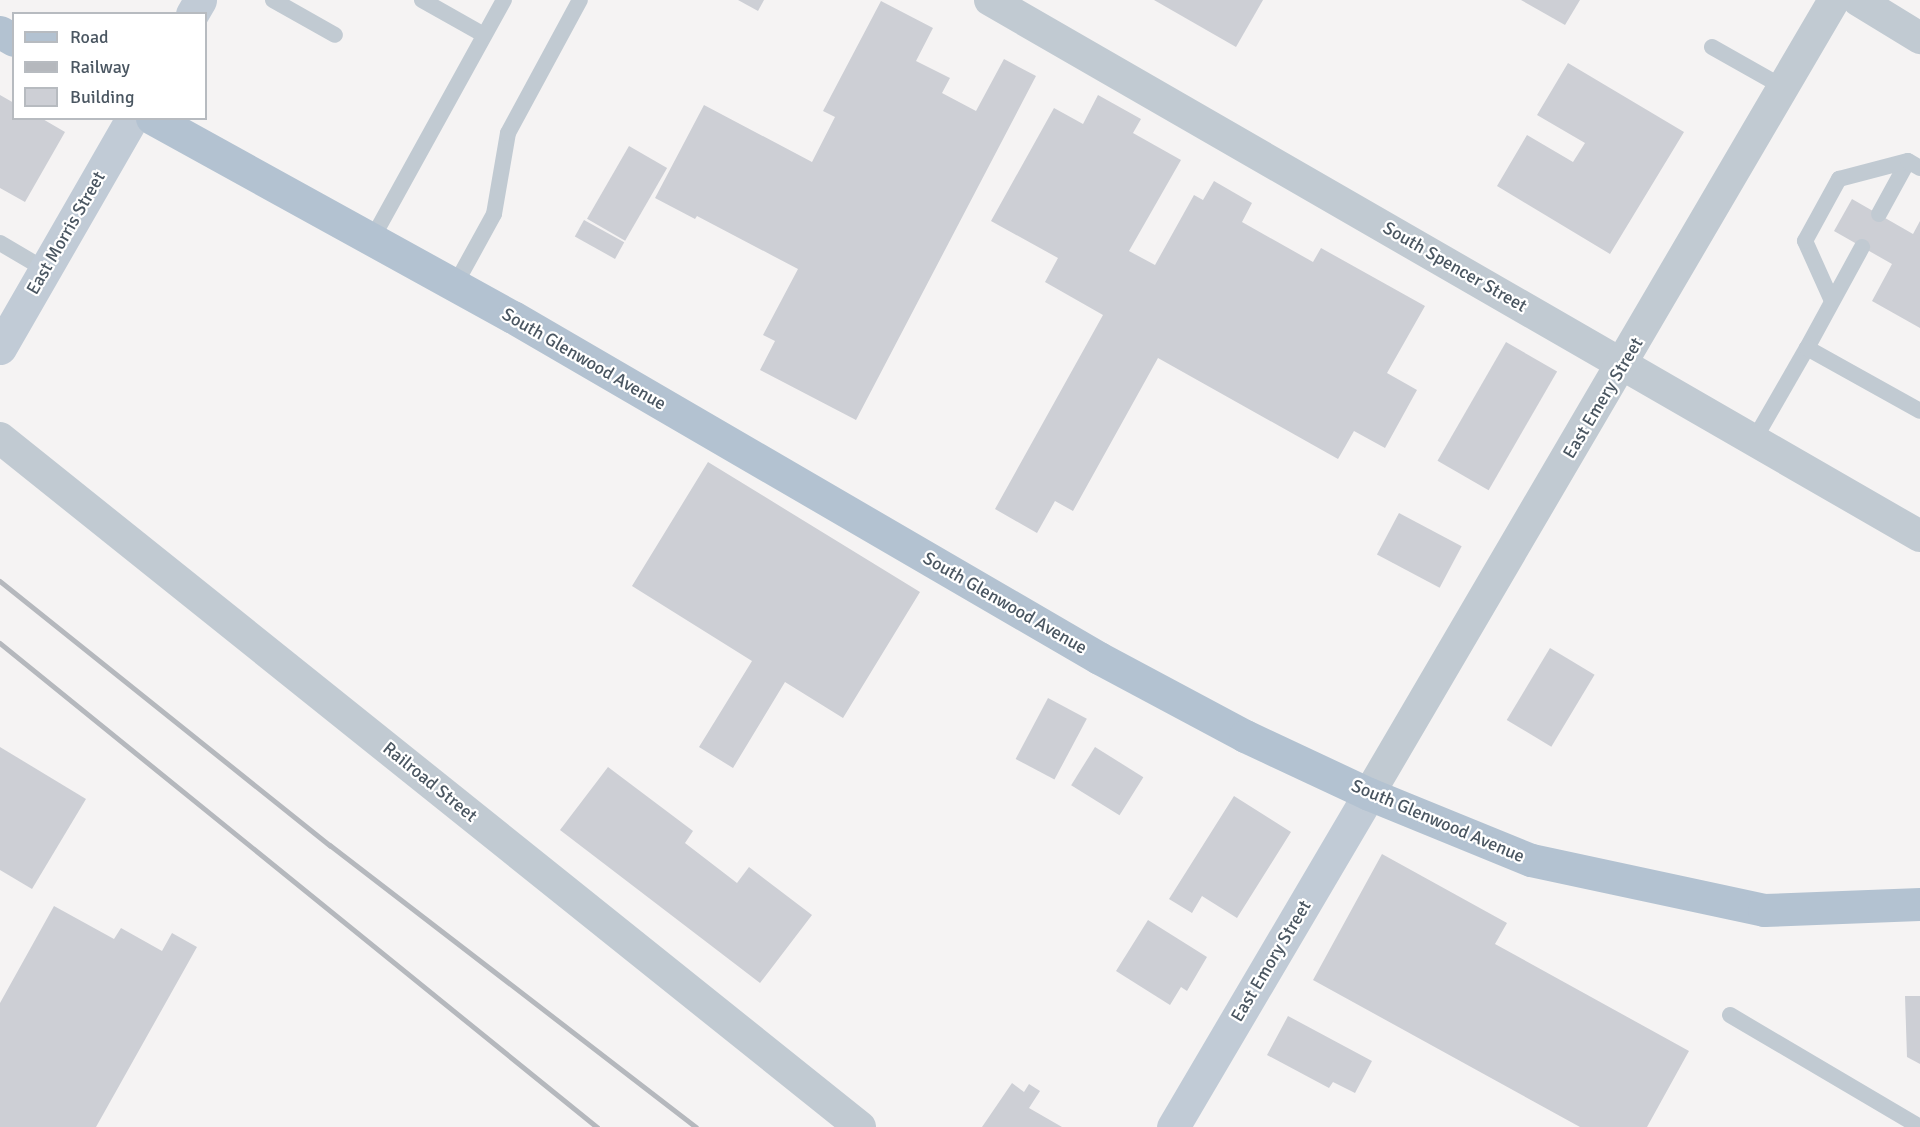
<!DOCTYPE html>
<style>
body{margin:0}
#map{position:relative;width:1920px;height:1127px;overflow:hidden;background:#f5f3f3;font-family:Signika,sans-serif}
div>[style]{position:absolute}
.building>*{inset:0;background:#cdcfd5;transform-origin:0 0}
.lane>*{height:16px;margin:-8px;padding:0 8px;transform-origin:8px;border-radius:8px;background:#c1cad2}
.street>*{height:32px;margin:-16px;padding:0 16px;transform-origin:16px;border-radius:16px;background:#c1cad2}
.secondary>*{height:33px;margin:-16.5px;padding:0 16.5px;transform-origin:16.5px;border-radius:16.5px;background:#c1cbd6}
.primary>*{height:33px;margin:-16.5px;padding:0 16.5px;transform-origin:16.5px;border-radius:16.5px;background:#b3c2d1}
.rail>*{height:4.5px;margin:-2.25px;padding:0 2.25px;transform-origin:2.25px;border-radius:2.25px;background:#b5b8bd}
span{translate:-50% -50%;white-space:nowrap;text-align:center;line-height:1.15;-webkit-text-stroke:4.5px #fff;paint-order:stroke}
.street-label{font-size:18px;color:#4a5661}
.legend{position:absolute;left:12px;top:12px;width:195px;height:108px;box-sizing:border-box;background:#fff;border:2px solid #b7bbc0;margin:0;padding:8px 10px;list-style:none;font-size:18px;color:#4a5661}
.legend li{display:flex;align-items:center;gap:12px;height:30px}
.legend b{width:30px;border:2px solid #b7bbc0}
</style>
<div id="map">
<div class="building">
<div style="clip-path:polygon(738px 0,764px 0,758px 11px)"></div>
<div style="clip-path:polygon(1154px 0,1263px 0,1236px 47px)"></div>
<div style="clip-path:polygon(1521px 0,1580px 0,1565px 25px)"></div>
<div style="clip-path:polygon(881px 1px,933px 28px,916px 61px,950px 78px,942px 93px,976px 111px,1004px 59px,1036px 76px,856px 420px,760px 370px,775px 341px,763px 335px,798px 269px,697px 216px,695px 219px,655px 198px,704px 105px,812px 162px,835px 117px,823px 111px)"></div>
<div style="clip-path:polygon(1568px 63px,1684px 132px,1610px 254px,1497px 186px,1527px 135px,1573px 162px,1585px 143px,1537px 115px)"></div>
<div style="clip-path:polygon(0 95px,14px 103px,14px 118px,41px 118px,65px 132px,25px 202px,0 188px)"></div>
<div style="clip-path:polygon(1098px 95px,1141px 119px,1133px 133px,1181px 160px,1129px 251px,1155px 265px,1194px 195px,1203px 200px,1214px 181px,1252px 203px,1242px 222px,1313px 262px,1321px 248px,1425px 306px,1387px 373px,1417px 390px,1385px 448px,1354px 431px,1338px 459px,1158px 358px,1073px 511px,1055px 501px,1037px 533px,995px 509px,1103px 315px,1045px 282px,1058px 258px,991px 221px,1054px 108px,1083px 124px)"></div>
<div style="left:629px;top:146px;width:44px;height:84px;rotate:30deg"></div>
<div style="clip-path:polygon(1852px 199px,1913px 234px,1920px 221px,1920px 328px,1872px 301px,1892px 264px,1834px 231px)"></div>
<div style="left:584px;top:220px;width:46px;height:19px;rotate:29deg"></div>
<div style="left:1506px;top:342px;width:59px;height:137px;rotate:30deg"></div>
<div style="clip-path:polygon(708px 462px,920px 592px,843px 718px,785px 682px,733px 768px,699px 747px,752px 661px,632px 586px)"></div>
<div style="left:1399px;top:513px;width:71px;height:47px;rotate:28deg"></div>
<div style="left:1550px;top:648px;width:52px;height:84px;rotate:31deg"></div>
<div style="left:1048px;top:698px;width:44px;height:69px;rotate:28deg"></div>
<div style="clip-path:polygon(0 747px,86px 799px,32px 889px,0 870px)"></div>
<div style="left:1095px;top:747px;width:57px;height:45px;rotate:32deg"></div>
<div style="clip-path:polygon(608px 767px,693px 831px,685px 843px,737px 883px,749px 867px,812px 915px,760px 983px,560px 830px)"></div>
<div style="clip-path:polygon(1234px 796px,1291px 832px,1237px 918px,1202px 896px,1192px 913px,1169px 899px)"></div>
<div style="clip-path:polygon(1382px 854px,1507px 923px,1495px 944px,1689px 1051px,1647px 1127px,1580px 1127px,1313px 980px)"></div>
<div style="clip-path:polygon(54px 906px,114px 939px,121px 928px,162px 951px,172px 933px,197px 947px,96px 1127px,0 1127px,0 1003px)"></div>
<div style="clip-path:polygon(1148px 920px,1207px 957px,1187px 991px,1181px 987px,1170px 1005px,1116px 971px)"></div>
<div style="clip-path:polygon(1905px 996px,1920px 996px,1920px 1064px,1907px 1057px)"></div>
<div style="clip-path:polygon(1288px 1016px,1372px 1061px,1355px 1093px,1333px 1082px,1329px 1088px,1267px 1055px)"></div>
<div style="clip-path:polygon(1012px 1083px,1024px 1092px,1029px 1084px,1040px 1091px,1029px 1108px,1062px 1127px,982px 1127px)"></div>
</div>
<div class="lane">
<div style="left:273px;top:0;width:71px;rotate:29.4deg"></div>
<div style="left:422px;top:0;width:71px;rotate:29.4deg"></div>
<div style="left:1712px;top:47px;width:81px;rotate:29.4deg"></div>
<div style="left:1879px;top:214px;width:60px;rotate:-61.3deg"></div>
<div style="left:372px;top:239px;width:273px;rotate:-61.1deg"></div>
<div style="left:0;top:243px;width:53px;rotate:30.4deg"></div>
<div style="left:455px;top:285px;width:81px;rotate:-61.2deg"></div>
<div style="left:494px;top:214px;width:82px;rotate:-80.2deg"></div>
<div style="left:508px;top:133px;width:151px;rotate:-61.6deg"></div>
<div style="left:1832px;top:301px;width:66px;rotate:-114.2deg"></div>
<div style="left:1805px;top:241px;width:71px;rotate:-61.3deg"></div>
<div style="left:1839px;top:179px;width:71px;rotate:-14.6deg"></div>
<div style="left:1908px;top:161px;width:14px;rotate:30deg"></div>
<div style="left:1807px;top:348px;width:115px;rotate:-61.4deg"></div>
<div style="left:1754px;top:440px;width:106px;rotate:-60.1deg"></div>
<div style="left:1807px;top:348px;width:129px;rotate:29.1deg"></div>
<div style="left:1730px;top:1015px;width:221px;rotate:30.5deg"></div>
</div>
<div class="street">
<div style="left:990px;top:0;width:1073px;rotate:29.96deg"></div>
<div style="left:1858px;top:0;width:73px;rotate:31.5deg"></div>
<div style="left:0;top:438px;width:1102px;rotate:38.7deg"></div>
<div style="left:1369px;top:794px;width:920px;rotate:-59.64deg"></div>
</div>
<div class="secondary">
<div style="left:192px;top:14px;width:16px;rotate:-60deg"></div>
<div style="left:0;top:348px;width:265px;rotate:-60.1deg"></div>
<div style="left:1173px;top:1127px;width:386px;rotate:-59.5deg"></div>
</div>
<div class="primary">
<div style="left:0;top:32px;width:16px;rotate:30deg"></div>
<div style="left:152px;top:118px;width:412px;rotate:28.9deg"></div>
<div style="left:513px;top:317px;width:678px;rotate:30.2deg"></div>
<div style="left:1099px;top:658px;width:166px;rotate:28.1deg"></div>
<div style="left:1245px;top:736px;width:137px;rotate:25.1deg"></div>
<div style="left:1369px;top:794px;width:175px;rotate:22.2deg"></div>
<div style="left:1531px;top:860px;width:238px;rotate:12.1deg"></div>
<div style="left:1764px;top:910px;width:156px;rotate:-2.2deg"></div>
</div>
<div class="rail">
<div style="left:0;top:581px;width:423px;rotate:38.7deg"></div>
<div style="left:330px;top:845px;width:462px;rotate:37.6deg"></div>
<div style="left:0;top:643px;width:769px;rotate:39.03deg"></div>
</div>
<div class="street-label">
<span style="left:66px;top:233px;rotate:-60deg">East Morris Street</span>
<span style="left:1455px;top:267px;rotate:30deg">South Spencer Street</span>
<span style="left:584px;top:359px;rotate:30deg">South Glenwood Avenue</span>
<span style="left:1603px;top:398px;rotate:-59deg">East Emery Street</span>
<span style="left:1005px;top:603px;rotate:30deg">South Glenwood Avenue</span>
<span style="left:430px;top:782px;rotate:39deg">Railroad Street</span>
<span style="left:1438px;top:821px;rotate:23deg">South Glenwood Avenue</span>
<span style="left:1271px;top:961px;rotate:-59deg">East Emory Street</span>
</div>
<ul class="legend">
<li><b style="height:8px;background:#b3c2d1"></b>Road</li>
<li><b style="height:8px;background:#b5b8bd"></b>Railway</li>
<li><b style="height:16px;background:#cdcfd5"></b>Building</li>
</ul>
</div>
